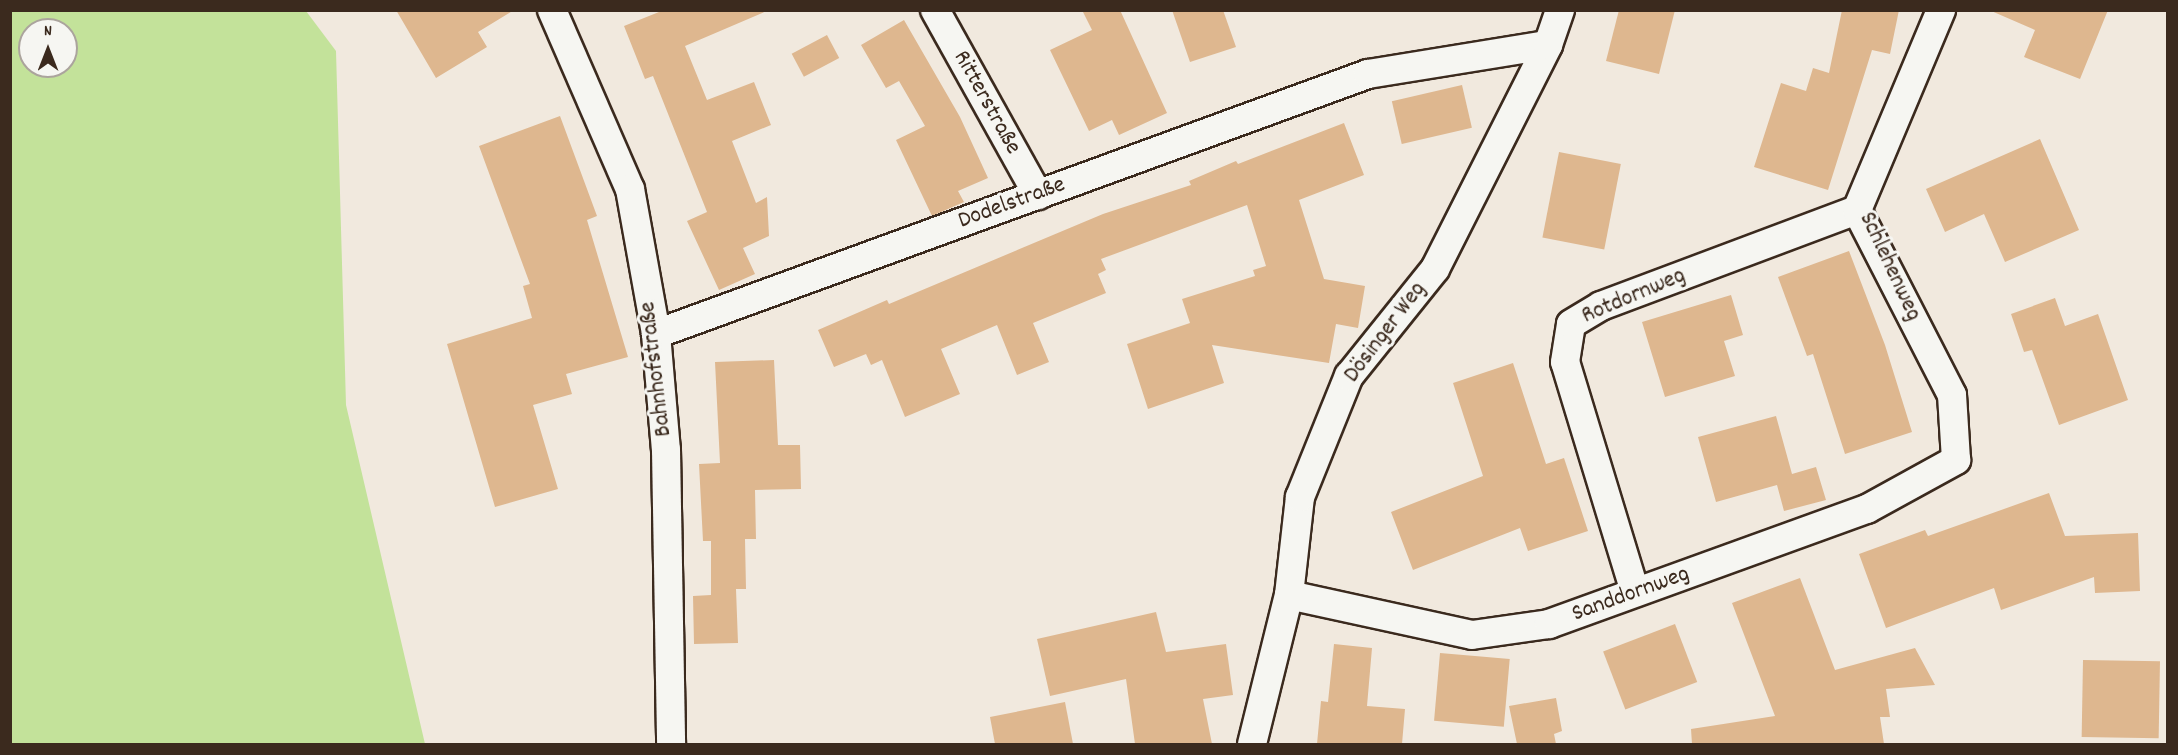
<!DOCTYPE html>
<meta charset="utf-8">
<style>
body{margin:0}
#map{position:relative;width:2178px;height:755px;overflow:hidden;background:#f1e9de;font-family:Dekko,sans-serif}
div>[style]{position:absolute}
.green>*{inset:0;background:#c3e29a}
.building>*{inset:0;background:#deb78f;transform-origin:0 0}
.roads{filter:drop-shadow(2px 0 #3b2a1e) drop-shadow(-2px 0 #3b2a1e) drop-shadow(0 2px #3b2a1e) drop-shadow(0 -2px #3b2a1e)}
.street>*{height:28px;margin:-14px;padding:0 14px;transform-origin:14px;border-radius:14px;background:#f6f6f2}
span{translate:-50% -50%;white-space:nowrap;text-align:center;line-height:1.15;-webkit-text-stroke:6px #f6f6f2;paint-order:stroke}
.street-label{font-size:24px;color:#3b2a1e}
.frame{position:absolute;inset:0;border:12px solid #3b2a1e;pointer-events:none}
.north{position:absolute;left:18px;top:18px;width:60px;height:60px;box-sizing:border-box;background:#f6f6f2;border:2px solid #aba49d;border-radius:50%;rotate:0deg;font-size:16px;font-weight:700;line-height:24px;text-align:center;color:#3b2a1e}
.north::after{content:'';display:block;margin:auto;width:21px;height:27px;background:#3b2a1e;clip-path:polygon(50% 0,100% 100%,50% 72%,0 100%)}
</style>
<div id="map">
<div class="green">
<div style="clip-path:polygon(evenodd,10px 11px,306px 11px,336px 51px,346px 405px,425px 744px,11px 744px,10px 11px,30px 30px,66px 30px,66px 66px,30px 66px,30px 30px)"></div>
</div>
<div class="building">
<div style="clip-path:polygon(396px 10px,514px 10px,478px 32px,487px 47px,436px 78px)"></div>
<div style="clip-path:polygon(664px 10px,769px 10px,685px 46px,707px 100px,754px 82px,771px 125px,732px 141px,756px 203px,767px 197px,769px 236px,743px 248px,755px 274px,719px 290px,687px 221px,707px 212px,653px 76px,645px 79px,624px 26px)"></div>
<div style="clip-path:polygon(1082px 10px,1120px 10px,1167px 113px,1119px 135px,1112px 120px,1089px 131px,1050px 50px,1092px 30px)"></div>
<div style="clip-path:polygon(1172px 10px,1223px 10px,1236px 47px,1190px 62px)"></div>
<div style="clip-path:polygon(1619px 10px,1675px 10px,1659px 74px,1606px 61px)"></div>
<div style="clip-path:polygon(1842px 10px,1899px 10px,1890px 54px,1872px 50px,1828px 190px,1754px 167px,1781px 83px,1806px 91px,1813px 68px,1829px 73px)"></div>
<div style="clip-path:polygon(1989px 10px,2108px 10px,2080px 79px,2024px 57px,2035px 30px)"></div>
<div style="clip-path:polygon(904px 20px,960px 117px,988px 178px,958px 191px,964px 202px,932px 216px,896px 140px,925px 126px,899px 81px,886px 88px,861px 45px)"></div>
<div style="left:827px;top:35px;width:26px;height:40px;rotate:62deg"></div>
<div style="left:1462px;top:85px;width:44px;height:72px;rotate:77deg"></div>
<div style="clip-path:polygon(560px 116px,597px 216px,587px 220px,628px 357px,566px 374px,572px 394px,533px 405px,558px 489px,495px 507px,447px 344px,532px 318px,523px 286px,530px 284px,479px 146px)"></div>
<div style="clip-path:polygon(1344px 123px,1364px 175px,1299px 200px,1324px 279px,1365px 286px,1358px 328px,1336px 324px,1329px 363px,1212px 345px,1224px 383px,1148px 409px,1127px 344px,1190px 323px,1182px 299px,1255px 276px,1253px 270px,1266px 266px,1247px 205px,1101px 259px,1106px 270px,1098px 274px,1106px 293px,1033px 323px,1049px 362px,1017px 375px,997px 325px,941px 349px,960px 394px,905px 417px,882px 360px,871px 365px,866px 354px,834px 367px,818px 330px,887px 300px,889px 304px,1103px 214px,1191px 185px,1189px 181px,1236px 161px,1238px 164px)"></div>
<div style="clip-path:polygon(2040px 139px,2079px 230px,2005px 262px,1984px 214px,1945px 232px,1926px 189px)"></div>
<div style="left:1559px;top:152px;width:63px;height:87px;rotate:11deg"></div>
<div style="clip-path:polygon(1849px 251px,1885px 345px,1912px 432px,1845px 454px,1813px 354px,1807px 356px,1778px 277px)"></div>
<div style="clip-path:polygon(1731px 295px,1743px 335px,1724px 341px,1735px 376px,1665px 397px,1642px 322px)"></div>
<div style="clip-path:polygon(2055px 298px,2065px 326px,2098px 314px,2128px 400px,2059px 425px,2032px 350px,2024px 352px,2011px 314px)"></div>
<div style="clip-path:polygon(774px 360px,778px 445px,800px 445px,801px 489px,755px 490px,756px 539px,745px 539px,746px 589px,736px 589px,738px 643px,694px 644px,693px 596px,711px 595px,711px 541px,703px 541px,699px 464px,720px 463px,715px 362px)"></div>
<div style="clip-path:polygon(1513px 363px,1546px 464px,1564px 458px,1588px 531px,1528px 551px,1520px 528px,1413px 570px,1391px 512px,1483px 476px,1453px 383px)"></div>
<div style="clip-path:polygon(1776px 416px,1792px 474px,1816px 467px,1826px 500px,1784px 511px,1777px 485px,1716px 502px,1698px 437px)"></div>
<div style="clip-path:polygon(2049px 493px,2065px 536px,2138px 533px,2140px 591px,2095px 593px,2094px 577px,2001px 610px,1994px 588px,1886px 628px,1859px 554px,1925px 530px,1928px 536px)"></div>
<div style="clip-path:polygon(1800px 578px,1835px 670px,1915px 648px,1935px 685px,1886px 689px,1890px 717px,1880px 717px,1884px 744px,1692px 744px,1691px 729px,1775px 716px,1732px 603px)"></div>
<div style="clip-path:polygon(1156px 612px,1166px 652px,1226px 644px,1233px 695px,1203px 699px,1212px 744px,1135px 744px,1126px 679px,1050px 696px,1037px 639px)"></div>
<div style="left:1675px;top:624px;width:62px;height:77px;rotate:69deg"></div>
<div style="clip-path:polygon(1334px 644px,1372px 648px,1367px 706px,1405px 709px,1402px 744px,1317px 744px,1321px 701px,1328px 702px)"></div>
<div style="left:1440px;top:653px;width:70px;height:68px;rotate:5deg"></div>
<div style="left:2083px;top:660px;width:77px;height:77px;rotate:1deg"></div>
<div style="clip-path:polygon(1556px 698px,1562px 731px,1554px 734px,1556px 744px,1517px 744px,1509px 706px)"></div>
<div style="clip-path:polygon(1065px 702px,1073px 744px,995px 744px,990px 717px)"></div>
</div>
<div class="roads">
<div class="street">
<div style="left:552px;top:10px;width:195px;rotate:66.5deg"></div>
<div style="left:630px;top:189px;width:147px;rotate:79.8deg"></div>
<div style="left:656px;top:334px;width:116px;rotate:85.1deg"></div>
<div style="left:666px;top:450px;width:294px;rotate:89deg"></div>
<div style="left:935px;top:10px;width:212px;rotate:60.9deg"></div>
<div style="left:656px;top:334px;width:758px;rotate:-20.06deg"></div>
<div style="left:1368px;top:74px;width:182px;rotate:-9.2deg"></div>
<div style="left:1635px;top:592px;width:240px;rotate:-106.9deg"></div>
<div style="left:1565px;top:362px;width:38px;rotate:-81deg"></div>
<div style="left:1571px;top:324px;width:35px;rotate:-31deg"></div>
<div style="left:1601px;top:306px;width:273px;rotate:-20.6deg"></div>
<div style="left:1289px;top:595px;width:187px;rotate:12.3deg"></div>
<div style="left:1472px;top:635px;width:78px;rotate:-8.1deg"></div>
<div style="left:1549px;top:624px;width:338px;rotate:-19.9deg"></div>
<div style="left:1867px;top:509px;width:102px;rotate:-28.8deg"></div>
<div style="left:1956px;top:460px;width:65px;rotate:-93.5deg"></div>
<div style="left:1952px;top:395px;width:208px;rotate:-117.2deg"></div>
<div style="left:1857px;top:210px;width:217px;rotate:-67.2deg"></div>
<div style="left:1252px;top:744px;width:154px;rotate:-76.1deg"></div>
<div style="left:1289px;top:595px;width:99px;rotate:-83.6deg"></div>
<div style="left:1300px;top:497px;width:131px;rotate:-68deg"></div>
<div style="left:1349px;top:376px;width:137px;rotate:-51.2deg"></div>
<div style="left:1435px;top:269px;width:251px;rotate:-63.2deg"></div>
<div style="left:1548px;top:45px;width:37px;rotate:-71deg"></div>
</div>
</div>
<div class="street-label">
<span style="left:986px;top:103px;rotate:61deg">Ritterstraße</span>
<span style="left:1012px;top:204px;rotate:-20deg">Dodelstraße</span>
<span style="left:1889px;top:267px;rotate:65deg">Schlehenweg</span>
<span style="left:1634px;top:297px;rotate:-23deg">Rotdornweg</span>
<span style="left:1386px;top:333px;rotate:-53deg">Dösinger Weg</span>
<span style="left:657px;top:369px;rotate:-97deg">Bahnhofstraße</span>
<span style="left:1631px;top:595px;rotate:-20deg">Sanddornweg</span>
</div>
<div class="frame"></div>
<div class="north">N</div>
</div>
